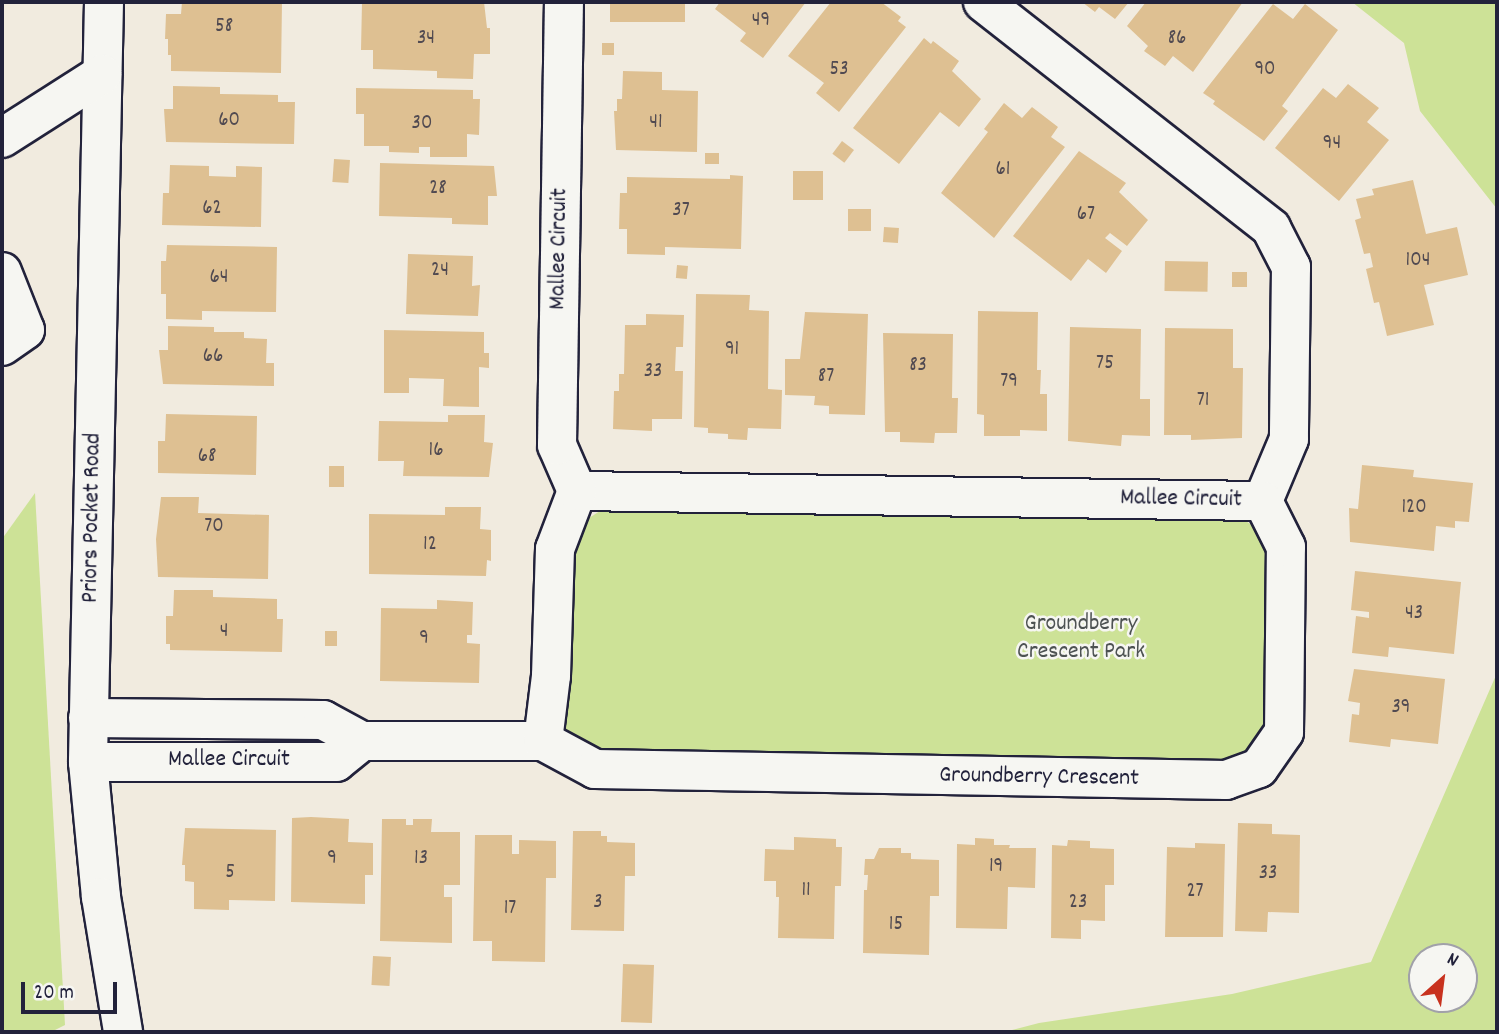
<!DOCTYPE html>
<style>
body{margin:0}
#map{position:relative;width:1499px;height:1034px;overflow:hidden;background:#f1ebdf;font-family:Dekko,sans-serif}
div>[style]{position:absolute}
.green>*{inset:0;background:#cde297}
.building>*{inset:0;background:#dec092;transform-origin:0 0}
.roads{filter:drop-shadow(2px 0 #22223b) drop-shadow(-2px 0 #22223b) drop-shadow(0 2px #22223b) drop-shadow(0 -2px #22223b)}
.minor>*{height:38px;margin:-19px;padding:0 19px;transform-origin:19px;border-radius:19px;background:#f6f6f2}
span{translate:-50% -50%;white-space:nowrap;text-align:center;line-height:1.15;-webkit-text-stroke:5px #f6f6f2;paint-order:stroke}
.number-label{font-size:21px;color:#514a51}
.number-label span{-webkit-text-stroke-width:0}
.street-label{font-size:24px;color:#22223b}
.park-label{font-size:24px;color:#4d5252}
.frame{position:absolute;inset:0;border:4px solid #22223b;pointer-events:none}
.north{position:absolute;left:1408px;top:943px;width:70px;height:70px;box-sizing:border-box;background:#f6f6f2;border:2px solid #a1a1a9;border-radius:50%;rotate:28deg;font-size:19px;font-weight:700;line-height:28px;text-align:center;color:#22223b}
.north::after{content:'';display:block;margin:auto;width:24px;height:32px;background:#c8321e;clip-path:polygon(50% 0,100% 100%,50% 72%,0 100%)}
.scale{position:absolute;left:21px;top:982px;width:96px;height:32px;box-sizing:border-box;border:4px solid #22223b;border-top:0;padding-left:9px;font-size:21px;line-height:24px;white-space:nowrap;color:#22223b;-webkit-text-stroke:5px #f6f6f2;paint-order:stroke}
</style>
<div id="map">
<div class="green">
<div style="clip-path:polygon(1352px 2px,1497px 2px,1497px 209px,1420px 111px,1404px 43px)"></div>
<div style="clip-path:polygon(35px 493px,65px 1025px,51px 1032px,2px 1032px,2px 539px)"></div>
<div style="clip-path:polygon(603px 509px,1241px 518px,1258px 529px,1267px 542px,1270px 709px,1261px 739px,1235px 763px,608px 757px,570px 737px,563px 725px,565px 567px,586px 520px)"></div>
<div style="clip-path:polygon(evenodd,1497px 673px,1497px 1032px,1004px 1032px,1039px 1023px,1232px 994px,1371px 962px,1497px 673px,1422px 957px,1464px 957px,1464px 999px,1422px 999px,1422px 957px)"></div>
</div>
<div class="building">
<div style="clip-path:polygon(182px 2px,282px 2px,281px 73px,171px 71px,171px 55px,168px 55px,168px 39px,165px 39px,166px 14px,181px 14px)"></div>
<div style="clip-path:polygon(362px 2px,484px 2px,487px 28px,490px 28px,490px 54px,474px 54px,473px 79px,437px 78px,437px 71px,373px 69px,373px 50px,361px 50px)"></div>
<div style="left:610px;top:2px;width:75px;height:20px"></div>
<div style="clip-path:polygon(720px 2px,806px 2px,763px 58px,740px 41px,746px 33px,715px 9px)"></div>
<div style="clip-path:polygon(831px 2px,881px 2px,901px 17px,898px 21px,906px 27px,839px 112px,816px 93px,824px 83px,788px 56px)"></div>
<div style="clip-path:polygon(1082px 2px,1129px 2px,1115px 19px,1099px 7px,1095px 12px)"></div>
<div style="clip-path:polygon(1146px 2px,1243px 2px,1193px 72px,1173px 56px,1165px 66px,1144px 51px,1148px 46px,1127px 26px)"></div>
<div style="clip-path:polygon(1273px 4px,1293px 19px,1305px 4px,1338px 30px,1282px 106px,1288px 111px,1264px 141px,1213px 104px,1215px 101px,1203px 93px)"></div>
<div style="clip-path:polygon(924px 38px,931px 44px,933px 41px,959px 61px,952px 71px,981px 99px,959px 127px,940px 112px,899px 164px,853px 128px)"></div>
<div style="left:602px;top:43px;width:12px;height:12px"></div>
<div style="clip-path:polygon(623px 71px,662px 72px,662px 90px,698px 91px,697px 152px,616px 150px,614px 111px,617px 111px,617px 99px,622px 99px)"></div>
<div style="clip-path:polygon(1348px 84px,1379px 108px,1367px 122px,1389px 140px,1339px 201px,1275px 148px,1323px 88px,1336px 98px)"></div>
<div style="clip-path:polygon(173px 86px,220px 87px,220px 94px,278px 95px,278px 102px,295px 102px,294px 144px,166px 142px,164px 109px,173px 109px)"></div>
<div style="clip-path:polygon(356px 88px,473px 90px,473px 99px,480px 99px,479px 135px,467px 134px,467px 157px,430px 157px,430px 147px,419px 147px,419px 153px,389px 152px,389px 146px,364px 146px,364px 114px,356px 114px)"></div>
<div style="clip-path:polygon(1004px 103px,1022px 118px,1032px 107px,1058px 127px,1051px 137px,1065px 147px,994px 238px,941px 193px,988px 132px,984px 129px)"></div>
<div style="left:842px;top:141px;width:15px;height:16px;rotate:37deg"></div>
<div style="clip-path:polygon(1079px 151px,1126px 183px,1119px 192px,1148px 220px,1127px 246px,1110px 233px,1105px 238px,1122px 251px,1106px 273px,1088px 259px,1071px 281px,1013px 236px)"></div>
<div style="left:705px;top:153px;width:14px;height:11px"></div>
<div style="left:334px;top:159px;width:16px;height:23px;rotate:4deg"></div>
<div style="clip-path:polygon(380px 163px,494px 166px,497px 196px,488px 196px,488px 225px,452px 224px,452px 218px,379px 216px)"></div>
<div style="clip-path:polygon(170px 165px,209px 166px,209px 176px,236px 177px,236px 166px,262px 167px,261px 227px,162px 225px,163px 193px,169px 193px)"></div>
<div style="left:793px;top:171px;width:30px;height:29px"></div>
<div style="clip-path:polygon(730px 175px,743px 176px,741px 249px,665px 247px,665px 255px,627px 254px,627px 229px,619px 229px,620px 193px,627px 193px,627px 177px,730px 179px)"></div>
<div style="clip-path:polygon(1413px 180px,1426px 234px,1457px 227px,1468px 275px,1424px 285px,1434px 325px,1387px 336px,1379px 302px,1374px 303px,1366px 269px,1373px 267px,1370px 253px,1364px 254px,1355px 220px,1361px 218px,1356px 199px,1374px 195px,1372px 189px)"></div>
<div style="left:848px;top:209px;width:23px;height:22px"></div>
<div style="left:884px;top:227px;width:15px;height:15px;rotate:4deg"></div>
<div style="clip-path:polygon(167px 245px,277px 247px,276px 312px,202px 311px,202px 320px,166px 319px,166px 294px,161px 294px,161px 261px,166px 261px)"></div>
<div style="clip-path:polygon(408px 254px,473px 256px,472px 286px,480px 285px,478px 316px,406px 314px)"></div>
<div style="left:1165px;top:261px;width:43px;height:30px;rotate:1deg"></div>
<div style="left:677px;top:265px;width:11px;height:13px;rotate:5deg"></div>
<div style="left:1232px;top:272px;width:15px;height:15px"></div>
<div style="clip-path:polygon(696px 294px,750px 295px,749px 310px,769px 311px,768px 389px,782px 390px,781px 429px,748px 428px,747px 440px,728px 439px,728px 434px,708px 433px,708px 428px,694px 427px)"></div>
<div style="clip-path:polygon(978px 311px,1038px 312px,1037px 370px,1041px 370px,1040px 394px,1047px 394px,1047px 431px,1020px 430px,1020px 436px,984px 436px,984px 415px,977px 414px)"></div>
<div style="clip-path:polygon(805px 312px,868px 314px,865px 415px,829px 414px,829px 406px,814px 405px,815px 396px,785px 395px,785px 359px,800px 359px)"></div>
<div style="clip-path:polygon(646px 314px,684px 315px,683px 347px,676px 347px,675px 371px,683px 371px,682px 419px,652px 419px,652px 431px,613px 429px,614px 391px,619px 391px,619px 374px,624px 374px,625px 325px,646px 325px)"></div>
<div style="clip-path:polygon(168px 326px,214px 327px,214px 332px,244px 332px,244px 338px,267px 339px,266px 363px,274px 363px,274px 386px,163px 384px,159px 350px,168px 350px)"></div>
<div style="clip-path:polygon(1070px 327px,1141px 329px,1140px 399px,1150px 399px,1150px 436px,1122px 435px,1121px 446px,1068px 441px)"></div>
<div style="clip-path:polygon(1165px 328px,1233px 329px,1233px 368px,1243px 368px,1242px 438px,1191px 440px,1191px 435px,1164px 435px)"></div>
<div style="clip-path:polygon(384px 330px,484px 332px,484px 353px,489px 353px,489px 368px,479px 367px,479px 407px,443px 406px,444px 379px,409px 378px,409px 393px,384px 393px)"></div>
<div style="clip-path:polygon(883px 333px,953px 334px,952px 398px,958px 398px,957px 433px,935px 433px,934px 443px,900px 442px,900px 432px,885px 432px)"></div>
<div style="clip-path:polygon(166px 414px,257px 416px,256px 475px,158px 473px,158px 441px,165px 441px)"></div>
<div style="clip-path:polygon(448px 415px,485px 415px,484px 442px,493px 443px,489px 477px,403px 476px,404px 461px,378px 461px,379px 421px,448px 422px)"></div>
<div style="clip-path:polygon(1362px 465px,1414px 470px,1413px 477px,1473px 483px,1469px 522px,1455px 521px,1455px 528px,1436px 526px,1434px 551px,1350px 542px,1349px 508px,1358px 509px)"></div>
<div style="left:329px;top:466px;width:15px;height:21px"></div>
<div style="clip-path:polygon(161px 497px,199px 497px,198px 513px,269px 515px,268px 579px,158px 577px,156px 539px)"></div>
<div style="clip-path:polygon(445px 507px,481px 507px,480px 529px,491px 530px,491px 561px,487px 560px,486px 576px,369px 574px,369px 514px,445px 515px)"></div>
<div style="clip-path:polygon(1355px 571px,1461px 582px,1454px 654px,1389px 647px,1388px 657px,1352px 653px,1356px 616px,1369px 618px,1369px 612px,1351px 610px)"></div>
<div style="clip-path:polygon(174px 590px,213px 590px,213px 597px,277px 599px,277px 619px,283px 619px,282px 652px,170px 650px,170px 644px,166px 644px,166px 616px,173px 616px)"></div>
<div style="clip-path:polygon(437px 600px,473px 602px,472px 635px,467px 635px,467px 643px,480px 644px,479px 683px,380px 681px,381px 608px,437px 609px)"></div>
<div style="left:337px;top:631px;width:15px;height:12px;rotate:90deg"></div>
<div style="clip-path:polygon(1354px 669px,1445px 679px,1438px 744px,1391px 739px,1390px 747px,1349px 742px,1352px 714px,1359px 715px,1360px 703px,1348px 701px)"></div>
<div style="clip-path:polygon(311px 817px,349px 819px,348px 842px,373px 843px,373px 875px,365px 875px,365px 904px,291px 902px,292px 818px)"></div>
<div style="clip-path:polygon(382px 819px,406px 819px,406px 825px,413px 825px,413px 819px,432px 819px,431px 832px,460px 832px,460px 885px,444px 885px,444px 897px,452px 897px,452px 943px,380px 941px)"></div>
<div style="clip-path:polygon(1238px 823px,1272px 824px,1272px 834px,1300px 835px,1299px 913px,1268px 912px,1267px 932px,1235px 931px)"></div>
<div style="clip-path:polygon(185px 828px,276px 830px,275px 901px,229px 900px,229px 910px,194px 909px,194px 882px,185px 881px,185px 865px,182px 865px)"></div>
<div style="clip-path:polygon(573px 831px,601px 831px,601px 836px,607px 836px,607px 842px,635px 843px,635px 876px,625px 876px,624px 931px,571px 930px)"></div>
<div style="clip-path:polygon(475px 835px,512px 835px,512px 854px,519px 854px,519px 840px,556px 841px,556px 878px,546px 878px,545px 962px,492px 961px,492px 941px,473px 941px)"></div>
<div style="clip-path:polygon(794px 837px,836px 839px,836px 847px,842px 847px,841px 886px,835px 886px,834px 939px,778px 938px,779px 897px,776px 897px,776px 881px,764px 881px,765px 849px,794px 850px)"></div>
<div style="clip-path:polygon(975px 838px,994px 839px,994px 845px,1010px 845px,1009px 848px,1036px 848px,1035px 888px,1008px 887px,1007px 929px,956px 928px,957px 844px,975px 845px)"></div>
<div style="clip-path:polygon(1068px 840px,1090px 841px,1090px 848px,1114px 849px,1114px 885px,1105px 885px,1105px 921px,1081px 920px,1081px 939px,1051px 938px,1052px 845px,1067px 846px)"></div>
<div style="clip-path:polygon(1195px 843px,1225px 844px,1223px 937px,1165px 937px,1167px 847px,1195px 848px)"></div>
<div style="clip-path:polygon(879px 848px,901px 848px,901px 853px,911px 853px,911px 859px,939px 860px,939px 896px,930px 896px,929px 955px,863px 953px,864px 890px,867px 890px,868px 875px,864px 875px,865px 859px,874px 859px)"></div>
<div style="left:373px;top:956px;width:18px;height:29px;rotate:3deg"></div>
<div style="left:623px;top:964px;width:31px;height:58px;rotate:2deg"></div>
</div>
<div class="roads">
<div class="minor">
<div style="left:104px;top:2px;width:760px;rotate:91.21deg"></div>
<div style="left:88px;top:762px;width:136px;rotate:84.5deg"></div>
<div style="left:101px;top:897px;width:137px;rotate:80.7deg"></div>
<div style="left:983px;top:2px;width:366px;rotate:38.1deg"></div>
<div style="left:1271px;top:228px;width:44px;rotate:62.9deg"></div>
<div style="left:1291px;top:267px;width:172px;rotate:90.7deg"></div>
<div style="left:1289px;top:439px;width:67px;rotate:112.8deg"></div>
<div style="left:2px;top:138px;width:119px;rotate:-32.6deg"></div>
<div style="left:2px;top:272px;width:62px;rotate:68.4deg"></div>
<div style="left:25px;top:330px;width:28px;rotate:145deg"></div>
<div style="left:577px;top:491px;width:686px;rotate:0.84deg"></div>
<div style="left:88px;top:718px;width:235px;rotate:0.5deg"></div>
<div style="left:323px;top:720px;width:44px;rotate:28.3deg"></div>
<div style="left:362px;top:741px;width:181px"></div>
<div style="left:543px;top:741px;width:59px;rotate:28.3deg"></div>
<div style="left:595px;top:769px;width:631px;rotate:1deg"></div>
<div style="left:1226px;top:780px;width:35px;rotate:-20deg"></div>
<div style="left:1259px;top:768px;width:44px;rotate:-55.2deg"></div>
<div style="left:1284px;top:732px;width:185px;rotate:-89.4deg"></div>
<div style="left:1286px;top:547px;width:51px;rotate:-116.6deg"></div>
<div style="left:543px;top:741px;width:65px;rotate:-83deg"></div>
<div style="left:551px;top:676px;width:127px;rotate:-88.2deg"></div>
<div style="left:555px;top:549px;width:62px;rotate:-69.2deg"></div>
<div style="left:577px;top:491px;width:50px;rotate:-113.5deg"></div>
<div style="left:557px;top:445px;width:443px;rotate:-89.1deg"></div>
<div style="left:88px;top:762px;width:248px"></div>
<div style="left:336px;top:762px;width:33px;rotate:-39deg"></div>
</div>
</div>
<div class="number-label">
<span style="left:761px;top:21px">49</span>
<span style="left:224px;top:27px">58</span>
<span style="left:426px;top:39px">34</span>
<span style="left:1177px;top:39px">86</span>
<span style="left:839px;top:70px">53</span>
<span style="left:1265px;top:70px">90</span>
<span style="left:229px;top:121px">60</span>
<span style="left:656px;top:123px">41</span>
<span style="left:422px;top:124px">30</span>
<span style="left:1332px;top:144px">94</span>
<span style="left:1003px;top:170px">61</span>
<span style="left:438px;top:189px">28</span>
<span style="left:212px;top:209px">62</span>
<span style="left:681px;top:211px">37</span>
<span style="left:1086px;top:215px">67</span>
<span style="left:1418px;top:261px">104</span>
<span style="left:440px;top:271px">24</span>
<span style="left:219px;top:278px">64</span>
<span style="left:732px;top:350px">91</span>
<span style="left:213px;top:357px">66</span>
<span style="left:1105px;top:364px">75</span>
<span style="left:918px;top:366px">83</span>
<span style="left:653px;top:372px">33</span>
<span style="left:826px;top:377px">87</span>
<span style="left:1009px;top:382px">79</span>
<span style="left:1203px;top:401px">71</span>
<span style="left:436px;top:451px">16</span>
<span style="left:207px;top:457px">68</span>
<span style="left:1414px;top:508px">120</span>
<span style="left:214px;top:527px">70</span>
<span style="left:430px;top:545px">12</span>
<span style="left:1414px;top:614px">43</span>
<span style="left:224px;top:632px">4</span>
<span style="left:424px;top:639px">9</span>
<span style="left:1401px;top:708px">39</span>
<span style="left:332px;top:859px">9</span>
<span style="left:421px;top:859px">13</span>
<span style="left:996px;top:867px">19</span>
<span style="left:230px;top:873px">5</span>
<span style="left:1268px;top:874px">33</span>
<span style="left:806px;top:891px">11</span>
<span style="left:1195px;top:892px">27</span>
<span style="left:598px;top:903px">3</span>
<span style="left:1078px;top:903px">23</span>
<span style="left:510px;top:909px">17</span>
<span style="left:896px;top:925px">15</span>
</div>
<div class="street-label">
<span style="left:560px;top:249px;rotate:-89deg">Mallee Circuit</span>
<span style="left:1181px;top:500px;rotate:1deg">Mallee Circuit</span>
<span style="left:93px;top:518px;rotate:-89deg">Priors Pocket Road</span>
<span style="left:229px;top:761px">Mallee Circuit</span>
<span style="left:1039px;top:778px;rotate:1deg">Groundberry Crescent</span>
</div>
<div class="park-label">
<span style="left:1081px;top:639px">Groundberry<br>Crescent Park</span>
</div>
<div class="frame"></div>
<div class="north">N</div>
<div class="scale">20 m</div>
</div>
